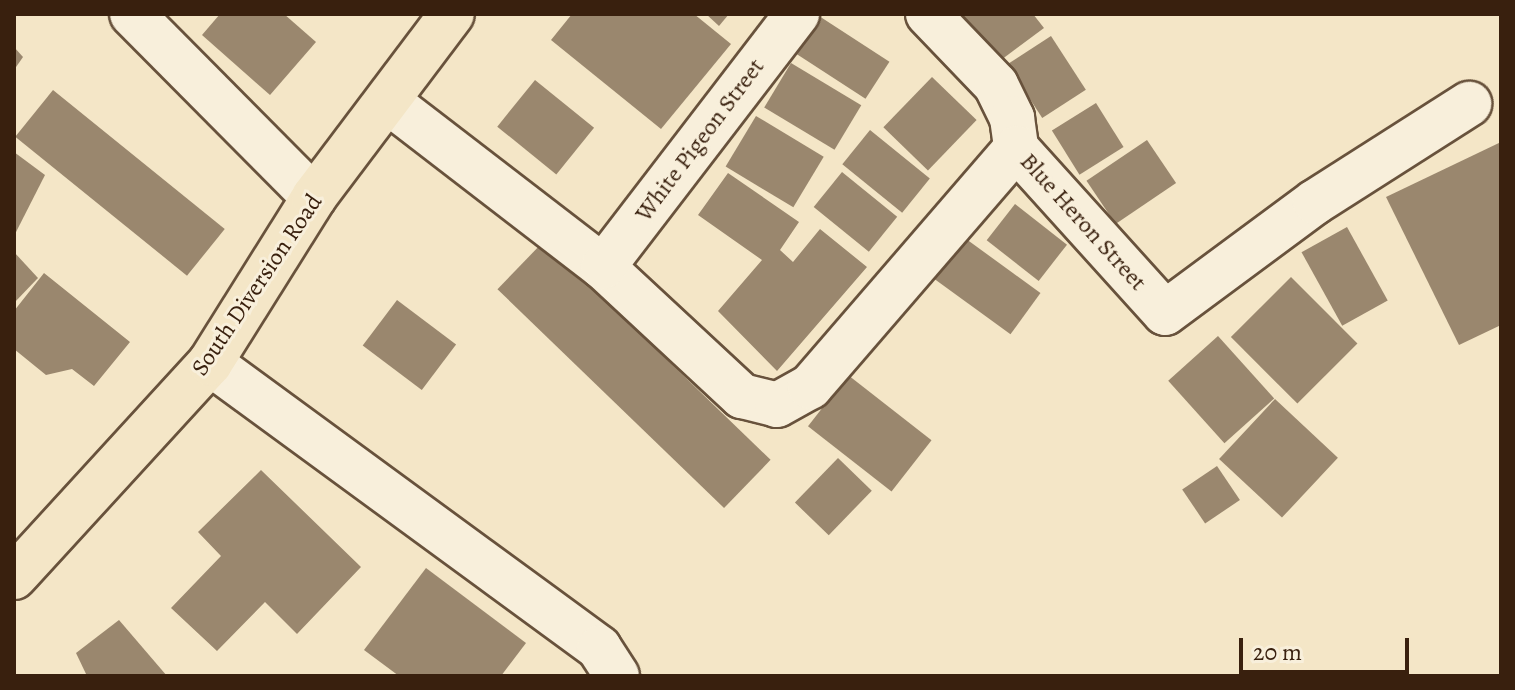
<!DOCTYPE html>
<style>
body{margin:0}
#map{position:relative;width:1515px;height:690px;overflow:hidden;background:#f4e6c7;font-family:Alegreya,serif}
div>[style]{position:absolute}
.building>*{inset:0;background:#9a876e;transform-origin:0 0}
.roads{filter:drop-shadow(2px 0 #68523c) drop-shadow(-2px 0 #68523c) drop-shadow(0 2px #68523c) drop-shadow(0 -2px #68523c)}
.minor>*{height:44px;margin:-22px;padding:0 22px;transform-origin:22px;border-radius:22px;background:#f8efdb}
.major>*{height:44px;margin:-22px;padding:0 22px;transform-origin:22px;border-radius:22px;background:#f4e6c7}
span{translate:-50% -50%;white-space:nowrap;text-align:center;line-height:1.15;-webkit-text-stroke:6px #f8efdb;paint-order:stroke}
.street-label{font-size:24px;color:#39200e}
.frame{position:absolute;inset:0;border:16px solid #39200e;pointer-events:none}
.scale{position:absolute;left:1239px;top:638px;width:170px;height:36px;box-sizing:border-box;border:4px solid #39200e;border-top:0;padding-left:10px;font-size:24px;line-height:28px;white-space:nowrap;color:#39200e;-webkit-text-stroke:6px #f8efdb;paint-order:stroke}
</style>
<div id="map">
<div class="building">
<div style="clip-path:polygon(220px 14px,284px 14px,316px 42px,270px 95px,202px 35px)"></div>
<div style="clip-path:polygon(572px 14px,694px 14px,731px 44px,661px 129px,551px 40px)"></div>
<div style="clip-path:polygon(706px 14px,729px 14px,719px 26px)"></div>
<div style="clip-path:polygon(967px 14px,1033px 14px,1044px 28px,997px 63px,963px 17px)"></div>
<div style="left:819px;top:16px;width:84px;height:44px;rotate:33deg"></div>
<div style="left:1051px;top:36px;width:64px;height:52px;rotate:57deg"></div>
<div style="clip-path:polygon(14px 47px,23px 57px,14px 70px)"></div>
<div style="left:791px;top:63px;width:82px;height:52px;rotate:31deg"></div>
<div style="left:932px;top:77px;width:62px;height:70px;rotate:44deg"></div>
<div style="left:535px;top:80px;width:76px;height:60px;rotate:39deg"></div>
<div style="left:53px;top:90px;width:221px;height:60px;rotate:39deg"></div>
<div style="left:1096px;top:103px;width:52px;height:52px;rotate:58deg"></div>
<div style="left:756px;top:116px;width:79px;height:59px;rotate:31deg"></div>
<div style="left:870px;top:130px;width:77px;height:44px;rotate:39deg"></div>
<div style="left:1147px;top:140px;width:52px;height:73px;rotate:56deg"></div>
<div style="clip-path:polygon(1501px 142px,1501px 325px,1459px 345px,1386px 197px)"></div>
<div style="clip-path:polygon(14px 152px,45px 175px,14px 236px)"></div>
<div style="left:842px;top:172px;width:71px;height:45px;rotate:39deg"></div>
<div style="clip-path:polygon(728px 173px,799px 222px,780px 250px,793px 262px,820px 229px,867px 267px,777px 371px,718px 311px,762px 260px,698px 215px)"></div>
<div style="left:1015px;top:204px;width:66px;height:46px;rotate:38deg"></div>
<div style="left:1347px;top:227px;width:84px;height:52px;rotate:61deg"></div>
<div style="left:962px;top:236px;width:97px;height:51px;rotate:36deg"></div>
<div style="left:544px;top:241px;width:315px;height:67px;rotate:44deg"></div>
<div style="clip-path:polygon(14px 252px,38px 278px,14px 303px)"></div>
<div style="clip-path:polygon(44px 273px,130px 342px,94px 386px,72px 369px,46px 375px,14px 349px,14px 311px)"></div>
<div style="left:1291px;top:277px;width:94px;height:85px;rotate:45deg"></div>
<div style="left:397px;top:300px;width:74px;height:57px;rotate:37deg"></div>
<div style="left:1218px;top:336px;width:84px;height:67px;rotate:48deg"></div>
<div style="left:848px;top:375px;width:106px;height:65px;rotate:38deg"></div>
<div style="left:1275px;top:399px;width:86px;height:82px;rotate:43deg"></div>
<div style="left:838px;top:458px;width:47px;height:62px;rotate:44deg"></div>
<div style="left:1217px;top:466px;width:41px;height:42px;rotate:56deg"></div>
<div style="clip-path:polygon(261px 470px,361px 567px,297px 634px,265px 602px,217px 651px,171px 608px,221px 556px,198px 532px)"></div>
<div style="clip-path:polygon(426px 568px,526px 643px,501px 676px,399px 676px,364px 650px)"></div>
<div style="clip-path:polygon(119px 620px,167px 676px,87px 676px,76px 653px)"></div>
</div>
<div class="roads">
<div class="minor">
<div style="left:132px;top:14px;width:258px;rotate:45.2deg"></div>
<div style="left:928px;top:14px;width:98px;rotate:46.2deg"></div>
<div style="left:996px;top:85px;width:37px;rotate:64deg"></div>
<div style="left:1012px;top:118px;width:30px;rotate:82deg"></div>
<div style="left:1016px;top:148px;width:222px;rotate:47.9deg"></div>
<div style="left:1165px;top:313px;width:187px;rotate:-36.5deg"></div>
<div style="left:1315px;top:202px;width:183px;rotate:-32.5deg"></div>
<div style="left:390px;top:103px;width:269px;rotate:37.6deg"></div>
<div style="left:603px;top:267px;width:190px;rotate:42.9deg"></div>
<div style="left:742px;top:396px;width:36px;rotate:14deg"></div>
<div style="left:777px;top:405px;width:38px;rotate:-29deg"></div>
<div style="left:810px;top:387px;width:316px;rotate:-49.2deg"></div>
<div style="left:603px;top:267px;width:319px;rotate:-52.5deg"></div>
<div style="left:210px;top:363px;width:482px;rotate:36.2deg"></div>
<div style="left:599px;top:648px;width:33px;rotate:57deg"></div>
</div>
<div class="major">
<div style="left:14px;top:577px;width:290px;rotate:-47.5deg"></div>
<div style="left:210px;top:363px;width:196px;rotate:-57.9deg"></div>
<div style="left:314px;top:197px;width:229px;rotate:-53deg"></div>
</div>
</div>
<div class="street-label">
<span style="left:700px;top:140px;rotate:-53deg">White Pigeon Street</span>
<span style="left:1083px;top:222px;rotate:48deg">Blue Heron Street</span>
<span style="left:257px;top:285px;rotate:-56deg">South Diversion Road</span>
</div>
<div class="frame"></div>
<div class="scale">20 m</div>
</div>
